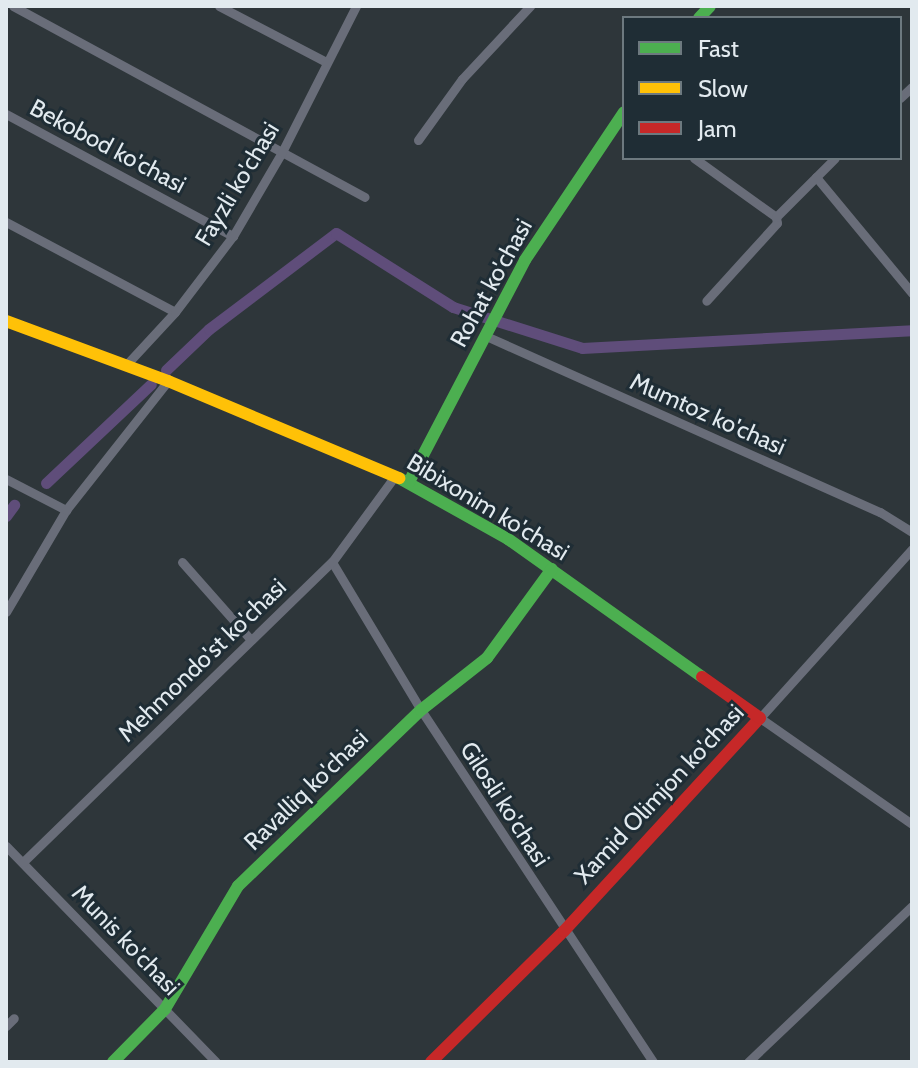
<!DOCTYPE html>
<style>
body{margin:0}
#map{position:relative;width:918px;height:1068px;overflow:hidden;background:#2e363a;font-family:Cabin,sans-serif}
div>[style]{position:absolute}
.canal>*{height:11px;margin:-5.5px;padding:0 5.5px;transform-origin:5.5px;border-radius:5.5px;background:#5f4d7a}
.street>*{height:9px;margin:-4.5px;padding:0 4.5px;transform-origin:4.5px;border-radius:4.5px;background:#696d79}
.fast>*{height:12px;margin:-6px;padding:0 6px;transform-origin:6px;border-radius:6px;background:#4caf50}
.slow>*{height:12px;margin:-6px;padding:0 6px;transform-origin:6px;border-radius:6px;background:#ffc107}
.jam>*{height:12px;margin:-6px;padding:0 6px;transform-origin:6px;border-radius:6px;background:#c62828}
span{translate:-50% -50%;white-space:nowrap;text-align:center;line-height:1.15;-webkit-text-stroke:6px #1f2d35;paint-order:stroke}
.street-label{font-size:24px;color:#e2eaef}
.frame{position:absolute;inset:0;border:8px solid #e2eaef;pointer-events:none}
.legend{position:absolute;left:622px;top:16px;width:280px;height:144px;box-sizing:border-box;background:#1f2d35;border:2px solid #6d797f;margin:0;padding:10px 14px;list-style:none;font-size:24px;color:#e2eaef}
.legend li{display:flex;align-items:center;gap:16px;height:40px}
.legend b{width:40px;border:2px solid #6d797f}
</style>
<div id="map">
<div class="canal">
<div style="left:166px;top:370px;width:59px;rotate:-43.6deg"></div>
<div style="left:209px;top:329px;width:159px;rotate:-37.1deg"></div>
<div style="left:336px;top:233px;width:138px;rotate:32.3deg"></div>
<div style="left:453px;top:307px;width:135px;rotate:17.6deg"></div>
<div style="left:582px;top:348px;width:330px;rotate:-3.1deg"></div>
<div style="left:46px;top:483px;width:144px;rotate:-43.3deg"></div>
<div style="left:6px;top:516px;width:14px;rotate:-54deg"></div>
</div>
<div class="street">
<div style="left:13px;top:6px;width:400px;rotate:28.5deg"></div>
<div style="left:219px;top:6px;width:121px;rotate:27.6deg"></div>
<div style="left:900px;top:98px;width:16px;rotate:-43deg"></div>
<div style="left:6px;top:114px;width:258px;rotate:28.3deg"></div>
<div style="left:418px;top:140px;width:75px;rotate:-54.2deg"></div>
<div style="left:462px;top:79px;width:100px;rotate:-47deg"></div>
<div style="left:694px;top:158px;width:101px;rotate:35.7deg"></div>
<div style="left:776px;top:217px;width:6px;rotate:81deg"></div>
<div style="left:777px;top:223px;width:105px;rotate:132.3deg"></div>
<div style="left:816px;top:177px;width:151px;rotate:50.4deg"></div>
<div style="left:776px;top:217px;width:83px;rotate:-45deg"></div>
<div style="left:6px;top:222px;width:191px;rotate:28deg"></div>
<div style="left:486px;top:336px;width:432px;rotate:24.1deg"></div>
<div style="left:880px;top:512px;width:38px;rotate:32deg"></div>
<div style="left:126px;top:365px;width:72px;rotate:-47.2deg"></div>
<div style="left:175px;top:312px;width:96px;rotate:-52.7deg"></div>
<div style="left:233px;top:236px;width:97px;rotate:-59.7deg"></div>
<div style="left:282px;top:152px;width:164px;rotate:-63.1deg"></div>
<div style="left:6px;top:479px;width:68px;rotate:27.3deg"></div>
<div style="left:912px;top:549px;width:227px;rotate:132deg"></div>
<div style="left:760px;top:718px;width:185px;rotate:34.9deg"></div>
<div style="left:182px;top:562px;width:104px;rotate:48.5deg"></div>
<div style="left:332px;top:562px;width:173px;rotate:59deg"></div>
<div style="left:421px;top:710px;width:422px;rotate:56.6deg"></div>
<div style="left:6px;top:612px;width:118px;rotate:-59.5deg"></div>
<div style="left:66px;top:510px;width:164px;rotate:-51.7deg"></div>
<div style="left:6px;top:846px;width:301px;rotate:45.8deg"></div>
<div style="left:23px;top:862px;width:431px;rotate:-44.2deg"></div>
<div style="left:332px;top:562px;width:107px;rotate:-53.8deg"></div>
<div style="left:6px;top:1026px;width:11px;rotate:-45deg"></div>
<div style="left:748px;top:1062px;width:226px;rotate:-43.6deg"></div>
</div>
<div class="fast">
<div style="left:699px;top:18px;width:16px;rotate:-47deg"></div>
<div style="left:399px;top:478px;width:125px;rotate:29.2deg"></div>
<div style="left:508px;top:539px;width:238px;rotate:35.4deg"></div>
<div style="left:409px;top:482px;width:250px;rotate:-62.4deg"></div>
<div style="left:525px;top:260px;width:178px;rotate:-56.2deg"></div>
<div style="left:113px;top:1062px;width:74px;rotate:-45.5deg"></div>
<div style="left:165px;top:1009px;width:143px;rotate:-59.3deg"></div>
<div style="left:238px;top:886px;width:254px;rotate:-43.9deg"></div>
<div style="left:421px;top:710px;width:84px;rotate:-38.2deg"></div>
<div style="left:487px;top:658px;width:110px;rotate:-53.9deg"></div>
</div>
<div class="slow">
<div style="left:6px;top:321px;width:173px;rotate:20.3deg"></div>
<div style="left:168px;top:381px;width:251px;rotate:22.8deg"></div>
</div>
<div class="jam">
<div style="left:431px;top:1062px;width:187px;rotate:-44.6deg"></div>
<div style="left:564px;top:931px;width:289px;rotate:-47.4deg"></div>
<div style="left:760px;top:718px;width:71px;rotate:-144.7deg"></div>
</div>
<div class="street-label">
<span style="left:108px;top:146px;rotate:28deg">Bekobod ko'chasi</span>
<span style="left:237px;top:184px;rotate:-59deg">Fayzli ko'chasi</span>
<span style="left:491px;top:283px;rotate:-61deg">Rohat ko'chasi</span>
<span style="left:708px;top:414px;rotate:24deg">Mumtoz ko'chasi</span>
<span style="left:488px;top:507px;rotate:31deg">Bibixonim ko'chasi</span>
<span style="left:202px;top:660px;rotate:-44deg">Mehmondo'st ko'chasi</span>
<span style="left:306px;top:790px;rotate:-44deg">Ravalliq ko'chasi</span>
<span style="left:659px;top:794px;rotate:-47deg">Xamid Olimjon ko'chasi</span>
<span style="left:505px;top:804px;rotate:57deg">Gilosli ko'chasi</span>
<span style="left:126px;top:940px;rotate:46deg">Munis ko'chasi</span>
</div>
<div class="frame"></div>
<ul class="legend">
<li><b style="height:10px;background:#4caf50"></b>Fast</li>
<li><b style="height:10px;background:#ffc107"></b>Slow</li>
<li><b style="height:10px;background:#c62828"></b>Jam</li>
</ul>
</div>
